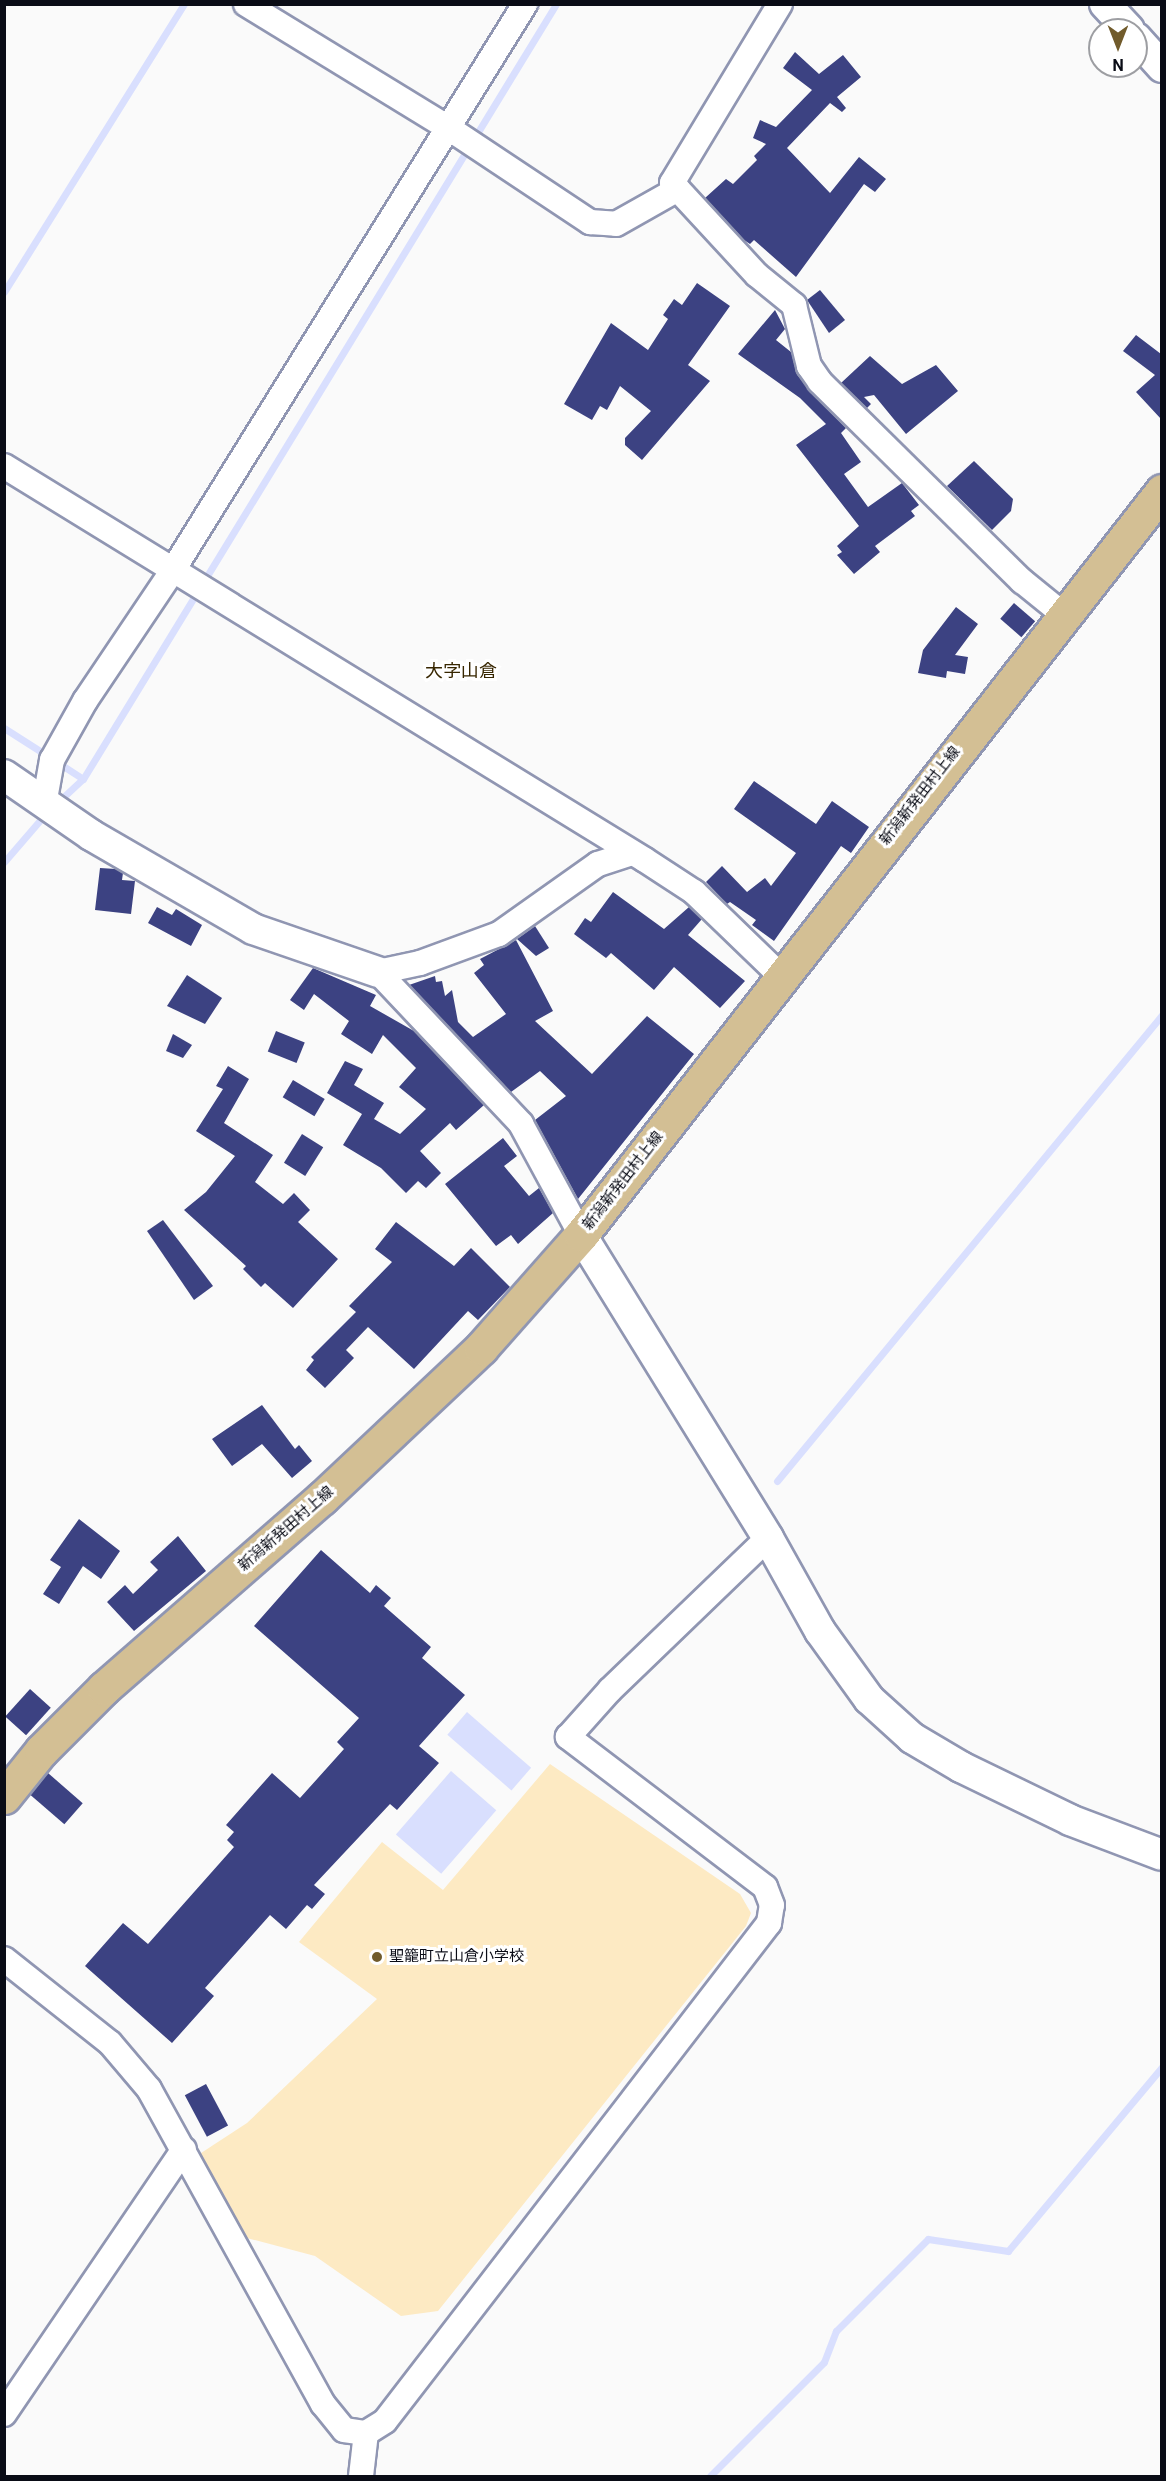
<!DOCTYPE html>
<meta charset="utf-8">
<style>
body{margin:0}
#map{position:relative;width:1166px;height:2481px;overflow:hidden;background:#fafafa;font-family:Roboto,"Noto Sans JP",sans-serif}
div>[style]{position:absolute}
.green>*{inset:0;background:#fdeac3}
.water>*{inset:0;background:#d9dffe;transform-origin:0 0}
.stream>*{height:7px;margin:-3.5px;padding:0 3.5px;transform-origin:3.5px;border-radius:3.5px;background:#d9dffe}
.building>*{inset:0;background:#3c4282;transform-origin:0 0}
.roads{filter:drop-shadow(2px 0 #9096b2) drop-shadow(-2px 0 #9096b2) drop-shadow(0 2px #9096b2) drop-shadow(0 -2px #9096b2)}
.minor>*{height:24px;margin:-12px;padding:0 12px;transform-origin:12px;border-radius:12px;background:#fff}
.tertiary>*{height:30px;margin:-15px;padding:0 15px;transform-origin:15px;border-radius:15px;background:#fff}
.primary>*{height:33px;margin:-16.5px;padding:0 16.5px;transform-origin:16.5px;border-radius:16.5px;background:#d3bf94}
.dots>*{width:16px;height:16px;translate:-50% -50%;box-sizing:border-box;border:3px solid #fff;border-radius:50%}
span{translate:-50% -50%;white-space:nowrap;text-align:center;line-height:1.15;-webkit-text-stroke:6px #fff;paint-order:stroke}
.street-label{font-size:15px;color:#0a0c16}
.poi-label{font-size:15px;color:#0a0c16}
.left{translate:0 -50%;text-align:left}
.quarter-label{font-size:18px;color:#372600}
.frame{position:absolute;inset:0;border:6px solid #0a0c16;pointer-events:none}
.north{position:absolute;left:1088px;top:18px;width:60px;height:60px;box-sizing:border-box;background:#fff;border:2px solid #9d9ea2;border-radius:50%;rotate:180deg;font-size:16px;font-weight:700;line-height:24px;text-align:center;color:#0a0c16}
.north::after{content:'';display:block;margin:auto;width:21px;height:27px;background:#715b2b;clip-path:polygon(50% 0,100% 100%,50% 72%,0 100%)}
</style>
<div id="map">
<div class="green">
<div style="clip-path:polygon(550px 1764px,740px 1894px,751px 1913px,746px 1926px,438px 2311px,401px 2316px,315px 2256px,247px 2238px,198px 2155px,247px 2123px,377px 1999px,299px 1942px,382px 1842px,443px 1890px)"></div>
</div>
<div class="water">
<div style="left:467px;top:1712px;width:85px;height:30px;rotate:41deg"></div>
<div style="left:451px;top:1771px;width:60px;height:84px;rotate:41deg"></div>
</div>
<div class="stream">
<div style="left:4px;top:292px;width:340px;rotate:-58deg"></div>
<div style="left:4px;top:728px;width:52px;rotate:32.5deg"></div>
<div style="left:57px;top:762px;width:31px;rotate:33deg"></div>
<div style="left:58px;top:802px;width:34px;rotate:-43deg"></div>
<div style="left:83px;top:779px;width:908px;rotate:-58.6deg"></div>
<div style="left:4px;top:862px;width:66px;rotate:-49.3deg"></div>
<div style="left:777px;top:1481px;width:604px;rotate:-50.44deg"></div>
<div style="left:710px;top:2476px;width:161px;rotate:-45deg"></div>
<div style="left:824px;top:2362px;width:33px;rotate:-69deg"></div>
<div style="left:836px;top:2331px;width:130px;rotate:-45deg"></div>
<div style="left:928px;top:2239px;width:81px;rotate:8.5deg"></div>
<div style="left:1008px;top:2251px;width:240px;rotate:-50.1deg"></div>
</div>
<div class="building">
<div style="clip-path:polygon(795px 52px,819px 74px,843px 55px,861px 77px,837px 97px,846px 108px,842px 112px,830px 103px,787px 148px,830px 193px,859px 157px,886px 179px,875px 192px,864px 184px,796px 277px,754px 240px,750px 244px,744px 240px,705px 198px,726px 179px,733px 184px,757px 160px,754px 156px,766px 144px,753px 138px,760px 120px,776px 127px,812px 90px,783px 68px)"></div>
<div style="clip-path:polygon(697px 283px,730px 306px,688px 365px,710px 381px,642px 460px,625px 445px,625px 438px,651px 411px,620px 386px,607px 410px,600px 406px,592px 420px,564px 404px,611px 323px,648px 350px,668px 319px,663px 315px,674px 299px,682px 305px)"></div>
<div style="clip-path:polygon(820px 290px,845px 320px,829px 333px,807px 300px)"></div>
<div style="clip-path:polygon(775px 310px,785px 329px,776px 340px,791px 352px,808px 390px,846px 428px,841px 433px,861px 462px,844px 474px,868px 507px,902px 483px,919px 505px,911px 511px,915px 516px,875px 546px,880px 552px,854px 574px,837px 555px,842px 552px,837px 546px,859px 526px,796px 445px,826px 424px,800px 398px,738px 354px)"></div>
<div style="clip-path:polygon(1136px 335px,1161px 354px,1161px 419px,1136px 392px,1155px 375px,1123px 351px)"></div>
<div style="clip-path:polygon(870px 356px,902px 384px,936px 365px,958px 391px,906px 434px,874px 395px,864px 397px,871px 404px,867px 408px,841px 383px)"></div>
<div style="clip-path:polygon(974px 461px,1013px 499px,1011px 511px,992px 530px,947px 486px)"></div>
<div style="left:1014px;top:603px;width:28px;height:21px;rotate:41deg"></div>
<div style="clip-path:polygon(956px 607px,978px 624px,955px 655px,968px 657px,965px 674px,947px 671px,946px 678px,918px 673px,923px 650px)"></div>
<div style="clip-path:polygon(754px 781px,816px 824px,832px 801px,869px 827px,851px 853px,841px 846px,774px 941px,752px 925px,756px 920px,730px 902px,727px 904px,706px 882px,722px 866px,747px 892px,765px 878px,771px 886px,796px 853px,734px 809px)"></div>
<div style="clip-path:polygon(100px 868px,116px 869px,123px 873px,122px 880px,135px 881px,131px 914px,95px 910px)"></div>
<div style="clip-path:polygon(613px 892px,664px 929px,689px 907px,702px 919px,688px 935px,745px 981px,720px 1008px,674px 967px,654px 990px,611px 953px,606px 958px,574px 934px,585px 918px,591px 922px)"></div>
<div style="clip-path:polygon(157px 907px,172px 915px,176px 909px,202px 925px,191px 946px,148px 923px)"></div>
<div style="clip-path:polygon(535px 926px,549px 948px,536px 956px,517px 939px)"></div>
<div style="clip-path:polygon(516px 940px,553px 1011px,535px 1021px,592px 1074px,647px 1016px,694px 1054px,578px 1199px,535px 1120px,566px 1096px,540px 1071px,511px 1092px,409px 985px,435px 976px,436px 982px,442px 981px,445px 996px,452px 990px,458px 1022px,473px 1037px,506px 1014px,474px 973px,484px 965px,480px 959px)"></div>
<div style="clip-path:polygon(313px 968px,376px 995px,370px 1006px,414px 1031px,484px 1105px,456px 1130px,450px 1123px,420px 1151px,441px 1173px,426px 1188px,418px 1181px,406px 1193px,381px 1168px,343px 1145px,362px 1114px,327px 1093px,345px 1061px,363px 1069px,354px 1085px,384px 1103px,374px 1119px,400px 1134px,426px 1109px,399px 1087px,416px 1068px,383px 1035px,372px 1054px,341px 1034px,349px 1021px,314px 994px,304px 1010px,290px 1000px)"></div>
<div style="clip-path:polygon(187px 975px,222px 998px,205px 1024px,167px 1006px)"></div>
<div style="left:276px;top:1031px;width:31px;height:22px;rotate:22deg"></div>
<div style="clip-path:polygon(173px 1034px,192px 1045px,183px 1058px,166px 1051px)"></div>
<div style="clip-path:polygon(228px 1066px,249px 1079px,224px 1123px,273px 1155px,255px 1182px,283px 1204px,294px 1193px,310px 1210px,298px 1222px,338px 1259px,293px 1308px,265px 1283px,261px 1287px,243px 1269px,246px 1266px,184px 1210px,206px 1192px,235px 1156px,196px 1131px,223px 1089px,216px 1086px)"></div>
<div style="left:293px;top:1080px;width:37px;height:20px;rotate:31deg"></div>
<div style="left:302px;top:1134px;width:25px;height:34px;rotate:32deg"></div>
<div style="clip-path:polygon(503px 1138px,517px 1156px,504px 1166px,529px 1196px,539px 1188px,553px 1213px,518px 1244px,511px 1235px,496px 1246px,445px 1184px)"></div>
<div style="clip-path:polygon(163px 1220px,213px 1286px,194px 1300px,147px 1231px)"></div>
<div style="clip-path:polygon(396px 1222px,454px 1266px,471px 1248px,510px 1287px,478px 1320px,468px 1311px,414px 1369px,368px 1327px,346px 1350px,354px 1358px,325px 1388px,306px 1370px,314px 1360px,311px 1357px,356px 1312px,349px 1306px,392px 1262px,375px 1249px)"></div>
<div style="clip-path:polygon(262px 1405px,295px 1449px,299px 1445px,312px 1461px,292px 1478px,262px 1444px,232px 1466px,212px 1439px)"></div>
<div style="clip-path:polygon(79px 1519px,120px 1551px,101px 1579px,83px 1566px,59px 1604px,43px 1594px,61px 1567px,50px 1560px)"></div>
<div style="clip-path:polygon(178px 1536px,206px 1571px,134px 1631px,107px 1602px,125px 1585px,133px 1594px,158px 1570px,150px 1562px)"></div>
<div style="clip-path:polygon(321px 1550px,370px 1593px,376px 1585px,391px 1598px,384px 1606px,431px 1647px,422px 1658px,465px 1695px,419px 1746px,439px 1763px,397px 1810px,390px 1804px,314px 1885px,325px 1894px,312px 1909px,307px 1905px,286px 1929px,270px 1915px,205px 1988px,214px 1996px,172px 2043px,85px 1966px,123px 1923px,148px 1944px,234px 1847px,227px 1840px,234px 1832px,226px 1825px,272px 1773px,300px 1798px,344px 1749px,337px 1742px,359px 1718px,254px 1626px)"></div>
<div style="left:30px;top:1689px;width:28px;height:37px;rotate:42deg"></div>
<div style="left:48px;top:1773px;width:46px;height:28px;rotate:41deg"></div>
<div style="left:206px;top:2084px;width:47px;height:24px;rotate:62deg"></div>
</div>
<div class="roads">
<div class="minor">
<div style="left:246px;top:4px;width:236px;rotate:31.5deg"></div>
<div style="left:447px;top:127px;width:172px;rotate:33.6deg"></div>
<div style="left:590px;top:222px;width:26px;rotate:4deg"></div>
<div style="left:616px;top:224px;width:71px;rotate:-29.4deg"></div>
<div style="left:780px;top:4px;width:209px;rotate:121.1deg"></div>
<div style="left:672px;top:183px;width:125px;rotate:47.3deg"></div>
<div style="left:757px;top:275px;width:48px;rotate:39deg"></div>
<div style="left:794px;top:305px;width:63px;rotate:76.2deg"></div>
<div style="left:809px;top:366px;width:19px;rotate:55deg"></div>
<div style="left:820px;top:382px;width:284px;rotate:44.6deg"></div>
<div style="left:1022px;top:581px;width:54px;rotate:39deg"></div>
<div style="left:4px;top:466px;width:752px;rotate:31.58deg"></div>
<div style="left:645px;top:860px;width:59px;rotate:33.1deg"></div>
<div style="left:694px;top:892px;width:121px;rotate:44deg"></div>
<div style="left:44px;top:805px;width:46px;rotate:-79.9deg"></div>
<div style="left:52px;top:760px;width:68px;rotate:-60.8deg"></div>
<div style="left:85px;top:701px;width:158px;rotate:-56.1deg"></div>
<div style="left:173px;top:570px;width:667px;rotate:-58.12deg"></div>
<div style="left:378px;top:972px;width:209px;rotate:46.7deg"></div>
<div style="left:521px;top:1124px;width:126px;rotate:61.6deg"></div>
<div style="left:378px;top:972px;width:43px;rotate:-12.1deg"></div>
<div style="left:420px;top:963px;width:84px;rotate:-20.2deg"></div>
<div style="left:499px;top:934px;width:121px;rotate:-35.3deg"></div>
<div style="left:598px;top:864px;width:33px;rotate:-18deg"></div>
<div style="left:4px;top:1959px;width:135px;rotate:38.4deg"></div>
<div style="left:110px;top:2043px;width:60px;rotate:49.7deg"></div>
<div style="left:149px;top:2089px;width:360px;rotate:61.1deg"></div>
<div style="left:323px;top:2404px;width:33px;rotate:51deg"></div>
<div style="left:344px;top:2430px;width:22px;rotate:8deg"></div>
<div style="left:366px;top:2433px;width:22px;rotate:-32deg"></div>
<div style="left:385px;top:2421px;width:629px;rotate:-52.36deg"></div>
<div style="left:769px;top:1923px;width:18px;rotate:-81deg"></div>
<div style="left:772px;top:1905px;width:19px;rotate:-111deg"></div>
<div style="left:765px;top:1887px;width:248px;rotate:-142.7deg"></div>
<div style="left:568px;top:1737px;width:63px;rotate:-48.2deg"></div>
<div style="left:610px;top:1690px;width:219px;rotate:-43.9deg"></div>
<div style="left:4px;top:2414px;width:320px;rotate:-55.8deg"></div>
<div style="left:361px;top:2476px;width:43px;rotate:-83.4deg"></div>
</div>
<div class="tertiary">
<div style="left:1105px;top:4px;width:35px;rotate:47deg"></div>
<div style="left:1136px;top:38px;width:39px;rotate:48deg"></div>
<div style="left:4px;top:775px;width:106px;rotate:34.6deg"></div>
<div style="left:91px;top:835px;width:187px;rotate:30.1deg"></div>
<div style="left:253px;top:929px;width:132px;rotate:19deg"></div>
<div style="left:581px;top:1235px;width:356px;rotate:58.3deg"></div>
<div style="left:768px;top:1538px;width:107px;rotate:60.8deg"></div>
<div style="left:820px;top:1631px;width:84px;rotate:54.2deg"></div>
<div style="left:869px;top:1699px;width:58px;rotate:42.2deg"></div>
<div style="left:912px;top:1738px;width:57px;rotate:30.6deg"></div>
<div style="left:961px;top:1767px;width:121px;rotate:25.9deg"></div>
<div style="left:1070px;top:1820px;width:98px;rotate:20.8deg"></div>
</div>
<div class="primary">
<div style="left:4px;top:1797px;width:59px;rotate:-51.2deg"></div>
<div style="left:41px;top:1751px;width:89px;rotate:-45deg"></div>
<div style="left:104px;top:1688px;width:289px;rotate:-41.1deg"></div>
<div style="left:322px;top:1498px;width:219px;rotate:-43.3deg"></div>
<div style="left:481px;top:1348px;width:151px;rotate:-48.5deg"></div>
<div style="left:581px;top:1235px;width:944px;rotate:-52.01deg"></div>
</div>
</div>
<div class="dots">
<div style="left:377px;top:1957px;background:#715b2b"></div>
</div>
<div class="street-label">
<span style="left:920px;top:796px;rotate:-52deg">新潟新発田村上線</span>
<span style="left:623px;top:1181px;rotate:-52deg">新潟新発田村上線</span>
<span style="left:286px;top:1529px;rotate:-41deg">新潟新発田村上線</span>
</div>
<div class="poi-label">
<span class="left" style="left:389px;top:1957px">聖籠町立山倉小学校</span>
</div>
<div class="quarter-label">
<span style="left:461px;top:671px">大字山倉</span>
</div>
<div class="frame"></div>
<div class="north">N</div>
</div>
